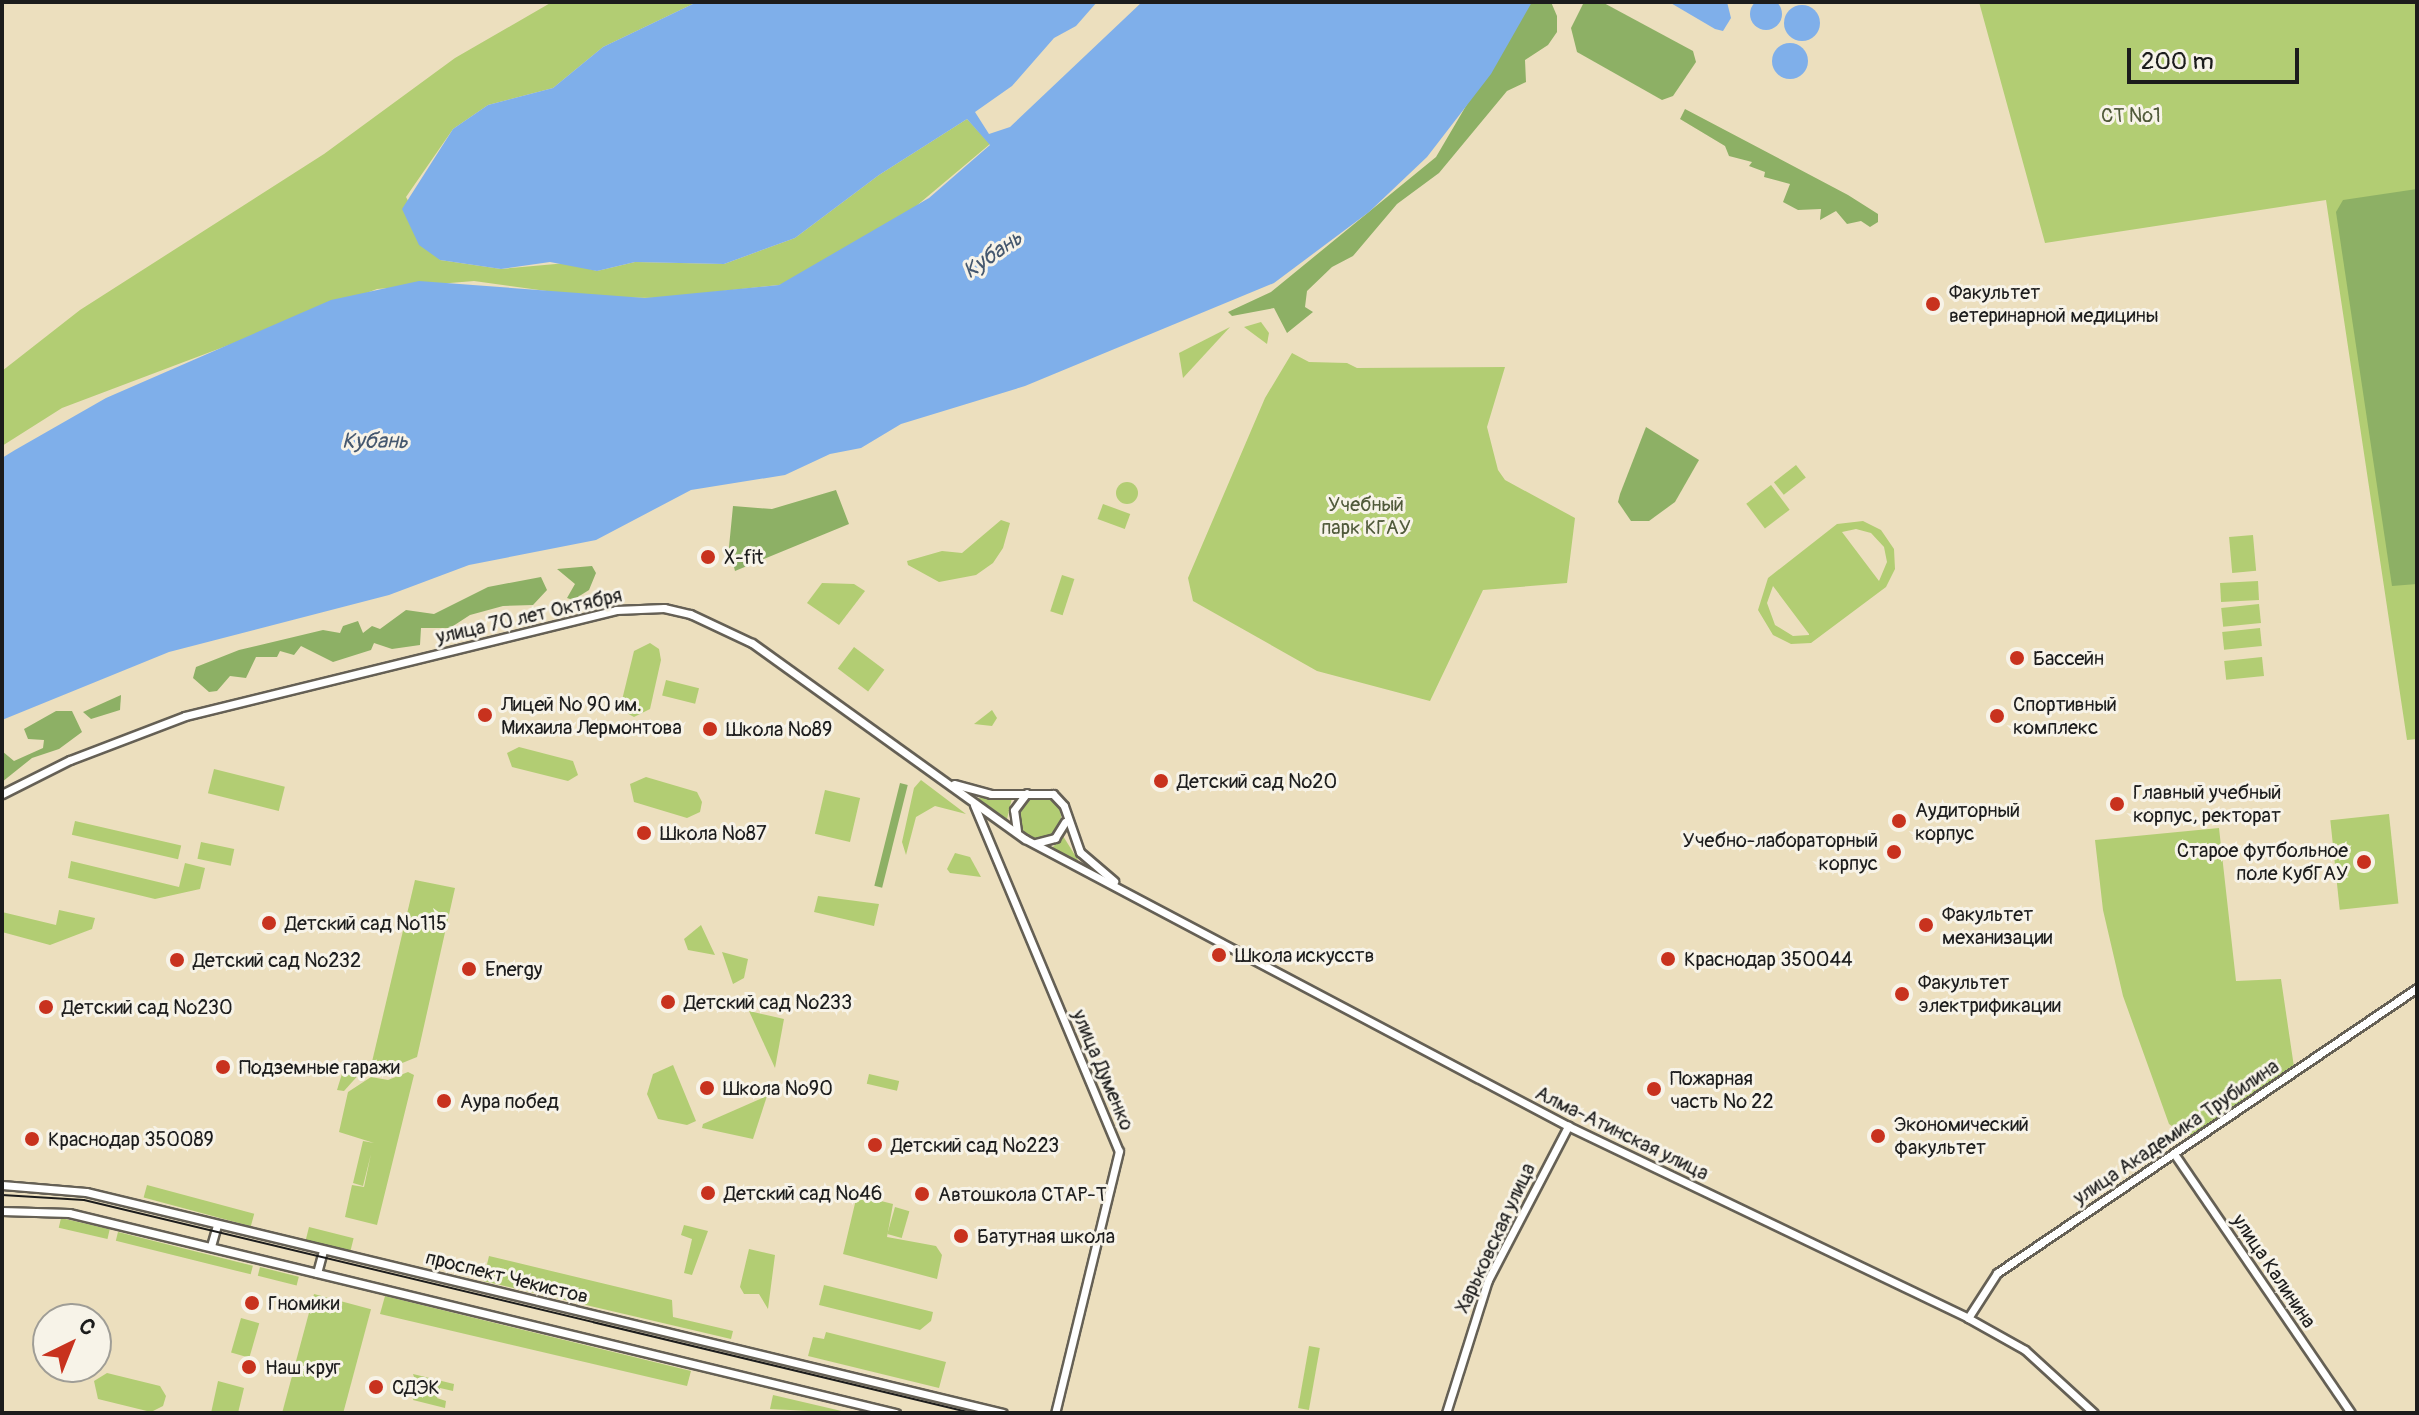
<!DOCTYPE html>
<meta charset="utf-8">
<style>
body{margin:0}
#map{position:relative;width:2419px;height:1415px;overflow:hidden;background:#ecdfbe;font-family:Pangolin,sans-serif}
div>[style]{position:absolute}
.green>*{inset:0;background:#b2cd73;transform-origin:0 0}
.round{border-radius:50%}
.forest>*{inset:0;background:#8db065;transform-origin:0 0}
.water>*{inset:0;background:#7fafea}
.roads{filter:drop-shadow(2px 0 #656055) drop-shadow(-2px 0 #656055) drop-shadow(0 2px #656055) drop-shadow(0 -2px #656055)}
.secondary>*{height:7px;margin:-3.5px;padding:0 3.5px;transform-origin:3.5px;border-radius:3.5px;background:#fff}
.tram>*{height:2px;margin:-1px;padding:0 1px;transform-origin:1px;border-radius:1px;background:#1c1c1c}
.dots>*{width:22px;height:22px;translate:-50% -50%;box-sizing:border-box;border:4px solid #f7f3e8;border-radius:50%}
span{translate:-50% -50%;white-space:nowrap;text-align:center;line-height:1.15;-webkit-text-stroke:6px #f7f3e8;paint-order:stroke}
.park-label{font-size:20px;color:#505a3a}
.poi-label{font-size:20px;color:#1c1c1c}
.left{translate:0 -50%;text-align:left}
.right{translate:-100% -50%;text-align:right}
.street-label{font-size:20px;color:#1c1c1c}
.water-label{font-size:22px;color:#44576e;font-style:italic}
.frame{position:absolute;inset:0;border:4px solid #1c1c1c;pointer-events:none}
.north{position:absolute;left:32px;top:1303px;width:80px;height:80px;box-sizing:border-box;background:#f7f3e8;border:2px solid #9f9d96;border-radius:50%;rotate:43deg;font-size:22px;font-weight:700;line-height:32px;text-align:center;color:#1c1c1c}
.north::after{content:'';display:block;margin:auto;width:28px;height:36px;background:#c8321e;clip-path:polygon(50% 0,100% 100%,50% 72%,0 100%)}
.scale{position:absolute;left:2127px;top:48px;width:172px;height:36px;box-sizing:border-box;border:4px solid #1c1c1c;border-top:0;padding-left:10px;font-size:24px;line-height:28px;white-space:nowrap;color:#1c1c1c;-webkit-text-stroke:6px #f7f3e8;paint-order:stroke}
</style>
<div id="map">
<div class="green">
<div style="clip-path:polygon(552px 2px,697px 2px,603px 47px,553px 88px,488px 105px,453px 129px,406px 197px,440px 260px,501px 269px,567px 263px,597px 271px,635px 262px,724px 264px,795px 238px,879px 175px,967px 119px,990px 144px,896px 223px,797px 283px,659px 298px,591px 297px,474px 281px,377px 289px,62px 408px,2px 446px,2px 371px,80px 310px,324px 154px,455px 58px)"></div>
<div style="clip-path:polygon(1979px 2px,2417px 2px,2417px 739px,2407px 740px,2326px 200px,2045px 243px)"></div>
<div style="clip-path:polygon(1261px 322px,1269px 333px,1267px 344px,1244px 327px)"></div>
<div style="clip-path:polygon(1230px 327px,1183px 378px,1179px 353px)"></div>
<div style="clip-path:polygon(1292px 353px,1309px 362px,1347px 363px,1357px 368px,1505px 367px,1487px 427px,1498px 470px,1505px 480px,1575px 518px,1567px 583px,1483px 590px,1430px 701px,1317px 671px,1193px 601px,1188px 578px,1265px 398px)"></div>
<div style="left:1796px;top:465px;width:16px;height:28px;rotate:52deg"></div>
<div class="round" style="left:1116px;top:482px;width:22px;height:22px"></div>
<div style="left:1771px;top:485px;width:31px;height:31px;rotate:53deg"></div>
<div style="left:1103px;top:504px;width:29px;height:16px;rotate:20deg"></div>
<div style="clip-path:polygon(1001px 520px,1010px 523px,1003px 548px,993px 563px,976px 575px,939px 582px,908px 565px,907px 561px,942px 551px,962px 553px)"></div>
<div style="clip-path:polygon(evenodd,1863px 521px,1881px 530px,1894px 549px,1895px 569px,1886px 587px,1811px 643px,1791px 644px,1773px 635px,1758px 610px,1768px 578px,1837px 524px,1863px 521px,1856px 529px,1871px 533px,1884px 547px,1887px 562px,1879px 581px,1842px 532px,1856px 529px,1863px 521px,1773px 586px,1809px 634px,1809px 635px,1793px 636px,1775px 625px,1767px 603px,1773px 586px)"></div>
<div style="left:2253px;top:535px;width:36px;height:24px;rotate:85deg"></div>
<div style="left:1062px;top:575px;width:13px;height:38px;rotate:18deg"></div>
<div style="left:2258px;top:581px;width:19px;height:38px;rotate:87deg"></div>
<div style="clip-path:polygon(822px 583px,854px 584px,865px 591px,839px 625px,807px 603px)"></div>
<div style="left:2259px;top:604px;width:19px;height:38px;rotate:84deg"></div>
<div style="left:2260px;top:628px;width:18px;height:38px;rotate:84deg"></div>
<div style="clip-path:polygon(650px 643px,659px 649px,661px 660px,650px 709px,634px 717px,625px 712px,622px 700px,634px 651px)"></div>
<div style="left:854px;top:647px;width:38px;height:27px;rotate:37deg"></div>
<div style="left:2262px;top:657px;width:19px;height:38px;rotate:84deg"></div>
<div style="left:666px;top:680px;width:34px;height:16px;rotate:14deg"></div>
<div style="clip-path:polygon(992px 710px,997px 718px,992px 726px,974px 724px)"></div>
<div style="clip-path:polygon(519px 747px,573px 761px,578px 775px,568px 781px,512px 767px,507px 753px)"></div>
<div style="left:214px;top:769px;width:73px;height:25px;rotate:14deg"></div>
<div style="clip-path:polygon(646px 777px,697px 792px,702px 802px,700px 812px,687px 818px,634px 802px,630px 784px)"></div>
<div style="clip-path:polygon(921px 780px,966px 814px,935px 806px,916px 817px,906px 855px,902px 842px,914px 788px)"></div>
<div style="left:825px;top:790px;width:36px;height:45px;rotate:13deg"></div>
<div class="round" style="left:1017px;top:795px;width:44px;height:44px"></div>
<div style="clip-path:polygon(972px 798px,1012px 798px,1007px 819px,1005px 821px)"></div>
<div style="left:2389px;top:814px;width:90px;height:59px;rotate:84deg"></div>
<div style="left:75px;top:821px;width:109px;height:14px;rotate:13deg"></div>
<div style="clip-path:polygon(2219px 828px,2236px 981px,2281px 979px,2294px 1067px,2195px 1135px,2184px 1135px,2169px 1124px,2123px 996px,2103px 910px,2095px 840px)"></div>
<div style="clip-path:polygon(1063px 836px,1078px 860px,1077px 862px,1052px 848px)"></div>
<div style="left:201px;top:842px;width:34px;height:17px;rotate:12deg"></div>
<div style="clip-path:polygon(955px 853px,970px 857px,981px 877px,950px 873px,947px 869px)"></div>
<div style="clip-path:polygon(71px 861px,179px 887px,185px 863px,205px 868px,200px 889px,155px 899px,68px 878px)"></div>
<div style="clip-path:polygon(415px 880px,455px 888px,417px 1057px,390px 1068px,371px 1066px)"></div>
<div style="clip-path:polygon(818px 896px,879px 904px,874px 926px,814px 912px)"></div>
<div style="clip-path:polygon(59px 910px,95px 918px,92px 929px,50px 945px,2px 932px,2px 912px,56px 925px)"></div>
<div style="clip-path:polygon(701px 925px,715px 955px,688px 950px,684px 939px)"></div>
<div style="clip-path:polygon(722px 952px,748px 959px,744px 978px,733px 984px)"></div>
<div style="clip-path:polygon(749px 1011px,784px 1019px,775px 1068px)"></div>
<div style="clip-path:polygon(673px 1065px,696px 1121px,687px 1125px,658px 1119px,647px 1094px,653px 1074px)"></div>
<div style="clip-path:polygon(344px 1067px,362px 1071px,344px 1091px,337px 1090px)"></div>
<div style="clip-path:polygon(408px 1072px,414px 1075px,377px 1225px,345px 1217px,352px 1185px,364px 1187px,371px 1154px,363px 1186px,353px 1183px,363px 1141px,374px 1143px,339px 1132px,348px 1092px,371px 1077px,388px 1080px)"></div>
<div style="left:869px;top:1074px;width:31px;height:10px;rotate:13deg"></div>
<div style="clip-path:polygon(767px 1096px,753px 1139px,702px 1128px,703px 1124px)"></div>
<div style="left:147px;top:1185px;width:111px;height:13px;rotate:15deg"></div>
<div style="clip-path:polygon(857px 1195px,893px 1204px,887px 1237px,936px 1246px,942px 1255px,937px 1279px,843px 1254px)"></div>
<div style="left:895px;top:1207px;width:15px;height:28px;rotate:16deg"></div>
<div style="left:61px;top:1218px;width:50px;height:10px;rotate:13deg"></div>
<div style="clip-path:polygon(684px 1225px,708px 1231px,692px 1275px,684px 1273px,692px 1239px,681px 1235px)"></div>
<div style="left:309px;top:1227px;width:46px;height:14px;rotate:14deg"></div>
<div style="left:118px;top:1232px;width:139px;height:9px;rotate:14deg"></div>
<div style="clip-path:polygon(749px 1249px,775px 1255px,768px 1309px,759px 1294px,744px 1294px,740px 1287px)"></div>
<div style="clip-path:polygon(489px 1256px,672px 1300px,673px 1317px,733px 1331px,731px 1339px,483px 1281px)"></div>
<div style="left:260px;top:1267px;width:40px;height:9px;rotate:14deg"></div>
<div style="clip-path:polygon(824px 1285px,933px 1312px,931px 1321px,920px 1330px,819px 1305px)"></div>
<div style="left:314px;top:1294px;width:59px;height:122px;rotate:15deg"></div>
<div style="clip-path:polygon(385px 1296px,691px 1371px,687px 1386px,380px 1314px)"></div>
<div style="left:241px;top:1318px;width:19px;height:36px;rotate:16deg"></div>
<div style="clip-path:polygon(826px 1332px,946px 1362px,939px 1388px,808px 1356px,813px 1337px,824px 1339px)"></div>
<div style="left:1309px;top:1346px;width:11px;height:63px;rotate:10deg"></div>
<div style="clip-path:polygon(107px 1373px,160px 1386px,166px 1396px,163px 1406px,151px 1412px,98px 1399px,94px 1381px)"></div>
<div style="clip-path:polygon(413px 1374px,454px 1384px,453px 1391px,440px 1388px,437px 1398px,446px 1401px,445px 1408px,413px 1400px,417px 1386px)"></div>
<div style="clip-path:polygon(218px 1381px,244px 1388px,238px 1413px,211px 1413px)"></div>
<div style="clip-path:polygon(773px 1395px,850px 1413px,770px 1409px)"></div>
</div>
<div class="forest">
<div style="clip-path:polygon(1527px 2px,1551px 2px,1557px 16px,1557px 32px,1548px 45px,1525px 60px,1526px 82px,1507px 91px,1439px 173px,1397px 204px,1353px 256px,1332px 267px,1307px 291px,1305px 307px,1313px 312px,1287px 333px,1274px 308px,1232px 316px,1228px 312px,1271px 292px,1436px 157px)"></div>
<div style="clip-path:polygon(1584px 2px,1602px 2px,1693px 51px,1696px 62px,1673px 96px,1662px 100px,1577px 52px,1571px 28px)"></div>
<div style="clip-path:polygon(1685px 109px,1848px 195px,1878px 214px,1878px 222px,1870px 227px,1861px 221px,1847px 224px,1836px 211px,1820px 220px,1821px 209px,1798px 210px,1783px 202px,1790px 184px,1764px 177px,1765px 172px,1749px 166px,1752px 162px,1729px 156px,1725px 146px,1680px 119px)"></div>
<div style="clip-path:polygon(2417px 189px,2417px 584px,2392px 586px,2336px 212px,2343px 200px)"></div>
<div style="clip-path:polygon(1646px 427px,1699px 460px,1675px 502px,1649px 521px,1631px 521px,1618px 502px,1620px 494px)"></div>
<div style="clip-path:polygon(836px 490px,849px 524px,735px 571px,729px 547px,733px 506px,772px 509px)"></div>
<div style="clip-path:polygon(592px 566px,596px 573px,589px 590px,573px 600px,567px 598px,575px 584px,557px 569px)"></div>
<div style="clip-path:polygon(541px 577px,547px 590px,533px 605px,503px 606px,470px 615px,450px 628px,421px 628px,420px 645px,392px 649px,374px 643px,371px 650px,333px 662px,301px 646px,294px 655px,280px 651px,277px 657px,256px 657px,246px 678px,230px 676px,217px 691px,209px 692px,193px 678px,196px 667px,239px 650px,323px 630px,340px 633px,343px 626px,358px 621px,363px 633px,372px 626px,380px 629px,406px 610px,434px 614px,488px 587px)"></div>
<div style="clip-path:polygon(121px 695px,120px 710px,91px 719px,83px 712px)"></div>
<div style="clip-path:polygon(56px 711px,72px 711px,82px 732px,59px 749px,32px 758px,2px 782px,2px 751px,14px 761px,43px 748px,44px 740px,28px 739px,24px 729px)"></div>
<div style="left:900px;top:783px;width:8px;height:106px;rotate:14deg"></div>
</div>
<div class="water">
<div class="round" style="left:1750px;top:-2px;width:32px;height:32px"></div>
<div style="clip-path:polygon(697px 2px,1097px 2px,1076px 26px,1054px 38px,1012px 86px,975px 112px,989px 134px,1010px 127px,1142px 2px,1532px 2px,1491px 74px,1427px 157px,1369px 212px,1274px 283px,1025px 386px,901px 424px,861px 448px,830px 454px,785px 475px,691px 490px,596px 540px,469px 565px,389px 595px,169px 652px,2px 720px,2px 458px,15px 450px,106px 398px,331px 300px,419px 281px,645px 298px,779px 285px,929px 198px,990px 145px,967px 119px,879px 175px,795px 238px,724px 264px,635px 262px,597px 271px,550px 262px,501px 269px,440px 260px,419px 245px,402px 209px,453px 129px,488px 105px,553px 88px,603px 47px)"></div>
<div style="clip-path:polygon(1669px 2px,1727px 2px,1731px 18px,1723px 31px,1715px 29px)"></div>
<div class="round" style="left:1784px;top:5px;width:36px;height:36px"></div>
<div class="round" style="left:1772px;top:43px;width:36px;height:36px"></div>
</div>
<div class="roads">
<div class="secondary">
<div style="left:954px;top:784px;width:38px;rotate:15deg"></div>
<div style="left:991px;top:794px;width:62px"></div>
<div style="left:1053px;top:794px;width:16px;rotate:47deg"></div>
<div style="left:1064px;top:806px;width:49px;rotate:70.8deg"></div>
<div style="left:1080px;top:852px;width:45px;rotate:40.5deg"></div>
<div style="left:2px;top:794px;width:76px;rotate:-26.6deg"></div>
<div style="left:70px;top:760px;width:123px;rotate:-20.9deg"></div>
<div style="left:185px;top:716px;width:444px;rotate:-13.8deg"></div>
<div style="left:616px;top:610px;width:48px;rotate:-2.4deg"></div>
<div style="left:664px;top:608px;width:27px;rotate:13deg"></div>
<div style="left:690px;top:614px;width:68px;rotate:25.1deg"></div>
<div style="left:752px;top:643px;width:336px;rotate:35.7deg"></div>
<div style="left:1025px;top:839px;width:614px;rotate:27.86deg"></div>
<div style="left:1568px;top:1126px;width:444px;rotate:25.6deg"></div>
<div style="left:1968px;top:1318px;width:65px;rotate:29.3deg"></div>
<div style="left:2025px;top:1350px;width:93px;rotate:42.4deg"></div>
<div style="left:974px;top:805px;width:375px;rotate:67.3deg"></div>
<div style="left:1119px;top:1151px;width:270px;rotate:103.7deg"></div>
<div style="left:1017px;top:831px;width:21px;rotate:-98deg"></div>
<div style="left:1014px;top:810px;width:21px;rotate:-53deg"></div>
<div style="left:1036px;top:843px;width:20px;rotate:-15deg"></div>
<div style="left:1055px;top:838px;width:19px;rotate:-58deg"></div>
<div style="left:2175px;top:1155px;width:312px;rotate:55.7deg"></div>
<div style="left:2px;top:1185px;width:84px;rotate:4.8deg"></div>
<div style="left:86px;top:1192px;width:943px;rotate:13.55deg"></div>
<div style="left:2px;top:1211px;width:67px;rotate:1.7deg"></div>
<div style="left:69px;top:1213px;width:851px;rotate:13.6deg"></div>
<div style="left:211px;top:1246px;width:22px;rotate:-74deg"></div>
<div style="left:317px;top:1273px;width:24px;rotate:-75deg"></div>
<div style="left:1968px;top:1318px;width:54px;rotate:-57.2deg"></div>
<div style="left:1997px;top:1273px;width:508px;rotate:-34.16deg"></div>
<div style="left:1446px;top:1413px;width:139px;rotate:-72.5deg"></div>
<div style="left:1488px;top:1280px;width:174px;rotate:-62.5deg"></div>
</div>
</div>
<div class="tram">
<div style="left:2px;top:1195px;width:82px;rotate:3.5deg"></div>
<div style="left:84px;top:1200px;width:913px;rotate:13.49deg"></div>
</div>
<div class="dots">
<div style="left:1933px;top:304px;background:#c8321e"></div>
<div style="left:708px;top:557px;background:#c8321e"></div>
<div style="left:2017px;top:658px;background:#c8321e"></div>
<div style="left:485px;top:715px;background:#c8321e"></div>
<div style="left:1997px;top:716px;background:#c8321e"></div>
<div style="left:710px;top:729px;background:#c8321e"></div>
<div style="left:1161px;top:781px;background:#c8321e"></div>
<div style="left:2117px;top:804px;background:#c8321e"></div>
<div style="left:1899px;top:821px;background:#c8321e"></div>
<div style="left:644px;top:833px;background:#c8321e"></div>
<div style="left:1894px;top:852px;background:#c8321e"></div>
<div style="left:2364px;top:862px;background:#c8321e"></div>
<div style="left:269px;top:923px;background:#c8321e"></div>
<div style="left:1926px;top:925px;background:#c8321e"></div>
<div style="left:1219px;top:955px;background:#c8321e"></div>
<div style="left:1668px;top:959px;background:#c8321e"></div>
<div style="left:177px;top:960px;background:#c8321e"></div>
<div style="left:469px;top:969px;background:#c8321e"></div>
<div style="left:1902px;top:994px;background:#c8321e"></div>
<div style="left:668px;top:1002px;background:#c8321e"></div>
<div style="left:46px;top:1007px;background:#c8321e"></div>
<div style="left:223px;top:1067px;background:#c8321e"></div>
<div style="left:707px;top:1088px;background:#c8321e"></div>
<div style="left:1654px;top:1089px;background:#c8321e"></div>
<div style="left:444px;top:1101px;background:#c8321e"></div>
<div style="left:1878px;top:1136px;background:#c8321e"></div>
<div style="left:32px;top:1139px;background:#c8321e"></div>
<div style="left:875px;top:1145px;background:#c8321e"></div>
<div style="left:708px;top:1193px;background:#c8321e"></div>
<div style="left:922px;top:1194px;background:#c8321e"></div>
<div style="left:961px;top:1236px;background:#c8321e"></div>
<div style="left:252px;top:1303px;background:#c8321e"></div>
<div style="left:249px;top:1367px;background:#c8321e"></div>
<div style="left:376px;top:1387px;background:#c8321e"></div>
</div>
<div class="park-label">
<span style="left:2131px;top:115px">СТ №1</span>
<span style="left:1366px;top:516px">Учебный<br>парк КГАУ</span>
</div>
<div class="poi-label">
<span class="left" style="left:1949px;top:304px">Факультет<br>ветеринарной медицины</span>
<span class="left" style="left:724px;top:557px">X-fit</span>
<span class="left" style="left:2033px;top:658px">Бассейн</span>
<span class="left" style="left:501px;top:716px">Лицей № 90 им.<br>Михаила Лермонтова</span>
<span class="left" style="left:2013px;top:716px">Спортивный<br>комплекс</span>
<span class="left" style="left:726px;top:729px">Школа №89</span>
<span class="left" style="left:1177px;top:781px">Детский сад №20</span>
<span class="left" style="left:2133px;top:804px">Главный учебный<br>корпус, ректорат</span>
<span class="left" style="left:1915px;top:822px">Аудиторный<br>корпус</span>
<span class="left" style="left:660px;top:833px">Школа №87</span>
<span class="right" style="left:1878px;top:852px">Учебно-лабораторный<br>корпус</span>
<span class="right" style="left:2348px;top:862px">Старое футбольное<br>поле КубГАУ</span>
<span class="left" style="left:1942px;top:926px">Факультет<br>механизации</span>
<span class="left" style="left:285px;top:923px">Детский сад №115</span>
<span class="left" style="left:1235px;top:955px">Школа искусств</span>
<span class="left" style="left:1684px;top:959px">Краснодар 350044</span>
<span class="left" style="left:193px;top:960px">Детский сад №232</span>
<span class="left" style="left:485px;top:969px">Energy</span>
<span class="left" style="left:1918px;top:994px">Факультет<br>электрификации</span>
<span class="left" style="left:684px;top:1002px">Детский сад №233</span>
<span class="left" style="left:62px;top:1007px">Детский сад №230</span>
<span class="left" style="left:239px;top:1067px">Подземные гаражи</span>
<span class="left" style="left:1670px;top:1090px">Пожарная<br>часть № 22</span>
<span class="left" style="left:723px;top:1088px">Школа №90</span>
<span class="left" style="left:460px;top:1101px">Аура побед</span>
<span class="left" style="left:1894px;top:1136px">Экономический<br>факультет</span>
<span class="left" style="left:48px;top:1139px">Краснодар 350089</span>
<span class="left" style="left:891px;top:1145px">Детский сад №223</span>
<span class="left" style="left:724px;top:1193px">Детский сад №46</span>
<span class="left" style="left:938px;top:1194px">Автошкола СТАР-Т</span>
<span class="left" style="left:977px;top:1236px">Батутная школа</span>
<span class="left" style="left:268px;top:1303px">Гномики</span>
<span class="left" style="left:265px;top:1367px">Наш круг</span>
<span class="left" style="left:392px;top:1387px">СДЭК</span>
</div>
<div class="street-label">
<span style="left:529px;top:616px;rotate:-13deg">улица 70 лет Октября</span>
<span style="left:1103px;top:1070px;rotate:67deg">улица Думенко</span>
<span style="left:2176px;top:1132px;rotate:-34deg">улица Академика Трубилина</span>
<span style="left:1622px;top:1133px;rotate:26deg">Алма-Атинская улица</span>
<span style="left:1495px;top:1238px;rotate:-65deg">Харьковская улица</span>
<span style="left:2274px;top:1271px;rotate:56deg">улица Калинина</span>
<span style="left:507px;top:1277px;rotate:14deg">проспект Чекистов</span>
</div>
<div class="water-label">
<span style="left:993px;top:255px;rotate:-35deg">Кубань</span>
<span style="left:375px;top:442px">Кубань</span>
</div>
<div class="frame"></div>
<div class="north">С</div>
<div class="scale">200 m</div>
</div>
